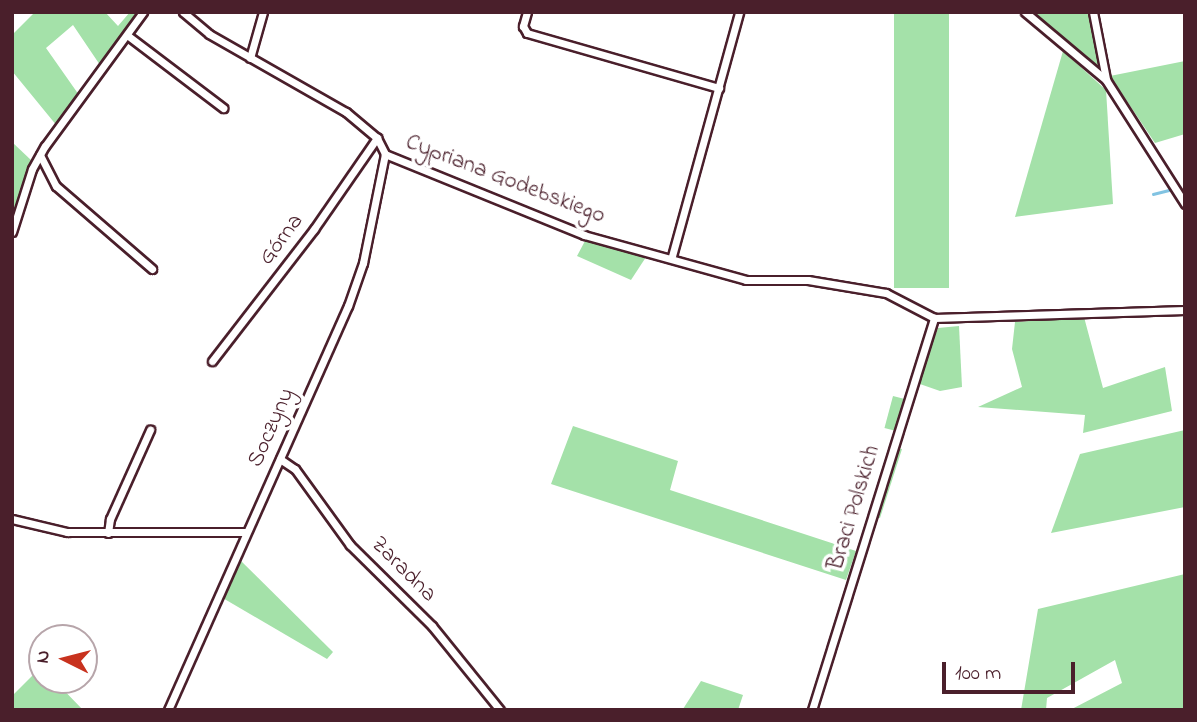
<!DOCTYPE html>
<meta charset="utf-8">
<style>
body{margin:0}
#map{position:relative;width:1197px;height:722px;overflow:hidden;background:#fff;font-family:"Indie Flower",sans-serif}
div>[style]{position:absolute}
.green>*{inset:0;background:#a4e1a9;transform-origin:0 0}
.stream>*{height:2.5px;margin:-1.25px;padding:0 1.25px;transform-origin:1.25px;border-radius:1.25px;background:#81c3e2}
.roads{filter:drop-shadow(2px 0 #4a1f2b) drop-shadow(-2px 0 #4a1f2b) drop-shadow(0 2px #4a1f2b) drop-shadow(0 -2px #4a1f2b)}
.street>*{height:7px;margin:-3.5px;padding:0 3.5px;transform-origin:3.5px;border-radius:3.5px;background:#fff}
span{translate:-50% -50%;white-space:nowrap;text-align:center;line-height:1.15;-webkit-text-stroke:7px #fff;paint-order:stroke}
.street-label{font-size:23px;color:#4a1f2b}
.frame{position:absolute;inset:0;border:14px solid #4a1f2b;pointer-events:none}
.north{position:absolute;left:28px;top:624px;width:70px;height:70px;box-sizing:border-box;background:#fff;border:2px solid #b7a5aa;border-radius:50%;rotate:276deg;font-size:19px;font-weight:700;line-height:28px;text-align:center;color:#4a1f2b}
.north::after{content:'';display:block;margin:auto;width:24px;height:32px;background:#c8321e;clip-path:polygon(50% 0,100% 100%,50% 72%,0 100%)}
.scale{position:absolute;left:942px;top:662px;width:133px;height:32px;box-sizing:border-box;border:4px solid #4a1f2b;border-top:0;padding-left:9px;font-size:21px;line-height:24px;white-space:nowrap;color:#4a1f2b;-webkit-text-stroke:5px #fff;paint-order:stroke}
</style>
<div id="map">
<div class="green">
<div style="clip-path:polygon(35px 12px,105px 12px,118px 26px,130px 12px,139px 12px,100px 65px,73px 25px,46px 48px,79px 95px,57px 126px,12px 71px,12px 35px)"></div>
<div style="left:894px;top:12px;width:55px;height:276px"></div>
<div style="clip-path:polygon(1030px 12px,1090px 12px,1103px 72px)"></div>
<div style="clip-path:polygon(1063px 51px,1106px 90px,1113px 204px,1015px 217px)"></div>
<div style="clip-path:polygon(1185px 61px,1185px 134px,1155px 143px,1110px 76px)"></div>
<div style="clip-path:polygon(12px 142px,32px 161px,12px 222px)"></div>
<div style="clip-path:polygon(585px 241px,639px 251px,648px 254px,631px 280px,577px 256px)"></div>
<div style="clip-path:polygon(1084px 317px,1103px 388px,1165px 367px,1172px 411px,1083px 433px,1085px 415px,978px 407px,1022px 387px,1012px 349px,1015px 322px)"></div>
<div style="clip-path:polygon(959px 326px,962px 387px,940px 391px,917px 383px,938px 328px)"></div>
<div style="left:893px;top:396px;width:11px;height:33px;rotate:15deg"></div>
<div style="clip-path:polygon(573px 426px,678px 461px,670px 490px,856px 551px,846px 580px,551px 484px)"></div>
<div style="clip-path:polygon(1185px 430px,1185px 507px,1051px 533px,1080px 454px)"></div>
<div style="clip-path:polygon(896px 448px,902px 449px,880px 518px,875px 517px)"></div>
<div style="clip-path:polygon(240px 560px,333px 652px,327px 659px,221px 597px)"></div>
<div style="clip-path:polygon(1185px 574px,1185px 710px,1070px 710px,1122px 683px,1115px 660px,1047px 698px,1046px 710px,1021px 710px,1038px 609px)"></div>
<div style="clip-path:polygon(41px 667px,42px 680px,54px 680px,83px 710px,12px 710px,12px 696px)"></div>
<div style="clip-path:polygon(701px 681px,743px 695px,738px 710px,683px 709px)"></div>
</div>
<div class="stream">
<div style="left:1184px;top:186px;width:1px"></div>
<div style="left:1153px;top:194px;width:16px;rotate:-14deg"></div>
</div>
<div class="roads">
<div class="street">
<div style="left:183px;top:12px;width:34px;rotate:40deg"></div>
<div style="left:209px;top:34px;width:158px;rotate:29.7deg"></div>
<div style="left:346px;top:112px;width:40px;rotate:40deg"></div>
<div style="left:377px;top:138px;width:18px;rotate:63deg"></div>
<div style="left:527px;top:12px;width:15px;rotate:106deg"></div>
<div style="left:523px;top:26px;width:8px;rotate:60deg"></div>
<div style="left:527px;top:33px;width:200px;rotate:16deg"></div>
<div style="left:1025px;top:12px;width:106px;rotate:40deg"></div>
<div style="left:1106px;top:80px;width:147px;rotate:57.5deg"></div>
<div style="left:1093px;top:12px;width:68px;rotate:79deg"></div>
<div style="left:127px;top:35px;width:121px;rotate:37.2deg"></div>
<div style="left:250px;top:58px;width:48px;rotate:-74.2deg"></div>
<div style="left:385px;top:154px;width:215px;rotate:22.1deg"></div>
<div style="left:584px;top:235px;width:168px;rotate:15.5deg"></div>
<div style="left:746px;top:280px;width:62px"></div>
<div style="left:808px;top:280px;width:79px;rotate:9.5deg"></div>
<div style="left:886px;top:293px;width:54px;rotate:27.5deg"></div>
<div style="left:934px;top:318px;width:251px;rotate:-1.8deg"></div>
<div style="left:40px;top:155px;width:35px;rotate:63deg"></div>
<div style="left:56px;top:186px;width:127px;rotate:40.8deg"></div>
<div style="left:12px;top:232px;width:66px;rotate:-72.4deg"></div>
<div style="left:32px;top:169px;width:26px;rotate:-61deg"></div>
<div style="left:45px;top:146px;width:166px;rotate:-53.8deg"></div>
<div style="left:672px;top:256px;width:253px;rotate:-74.6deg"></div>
<div style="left:212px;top:361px;width:167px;rotate:-52.3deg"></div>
<div style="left:314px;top:229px;width:111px;rotate:-55.3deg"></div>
<div style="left:280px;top:459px;width:18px;rotate:34deg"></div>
<div style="left:295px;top:469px;width:94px;rotate:54.1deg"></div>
<div style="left:350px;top:545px;width:115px;rotate:44.6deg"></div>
<div style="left:432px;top:626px;width:108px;rotate:51deg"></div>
<div style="left:12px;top:519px;width:57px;rotate:13.3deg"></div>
<div style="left:67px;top:532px;width:179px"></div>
<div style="left:108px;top:533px;width:14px;rotate:-82deg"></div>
<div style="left:110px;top:519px;width:98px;rotate:-65.8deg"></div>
<div style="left:168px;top:710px;width:442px;rotate:-66deg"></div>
<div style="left:348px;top:306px;width:46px;rotate:-70.8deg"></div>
<div style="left:363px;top:263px;width:111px;rotate:-78.6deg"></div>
<div style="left:812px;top:710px;width:411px;rotate:-72.7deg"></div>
</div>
</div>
<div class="street-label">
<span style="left:505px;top:180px;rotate:21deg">Cypriana Godebskiego</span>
<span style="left:282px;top:240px;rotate:-53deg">Górna</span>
<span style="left:272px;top:428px;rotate:-66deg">Soczyny</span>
<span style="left:855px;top:508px;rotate:-73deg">Braci Polskich</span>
<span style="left:403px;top:570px;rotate:45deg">Zaradna</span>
</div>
<div class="frame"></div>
<div class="north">N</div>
<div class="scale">100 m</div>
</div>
